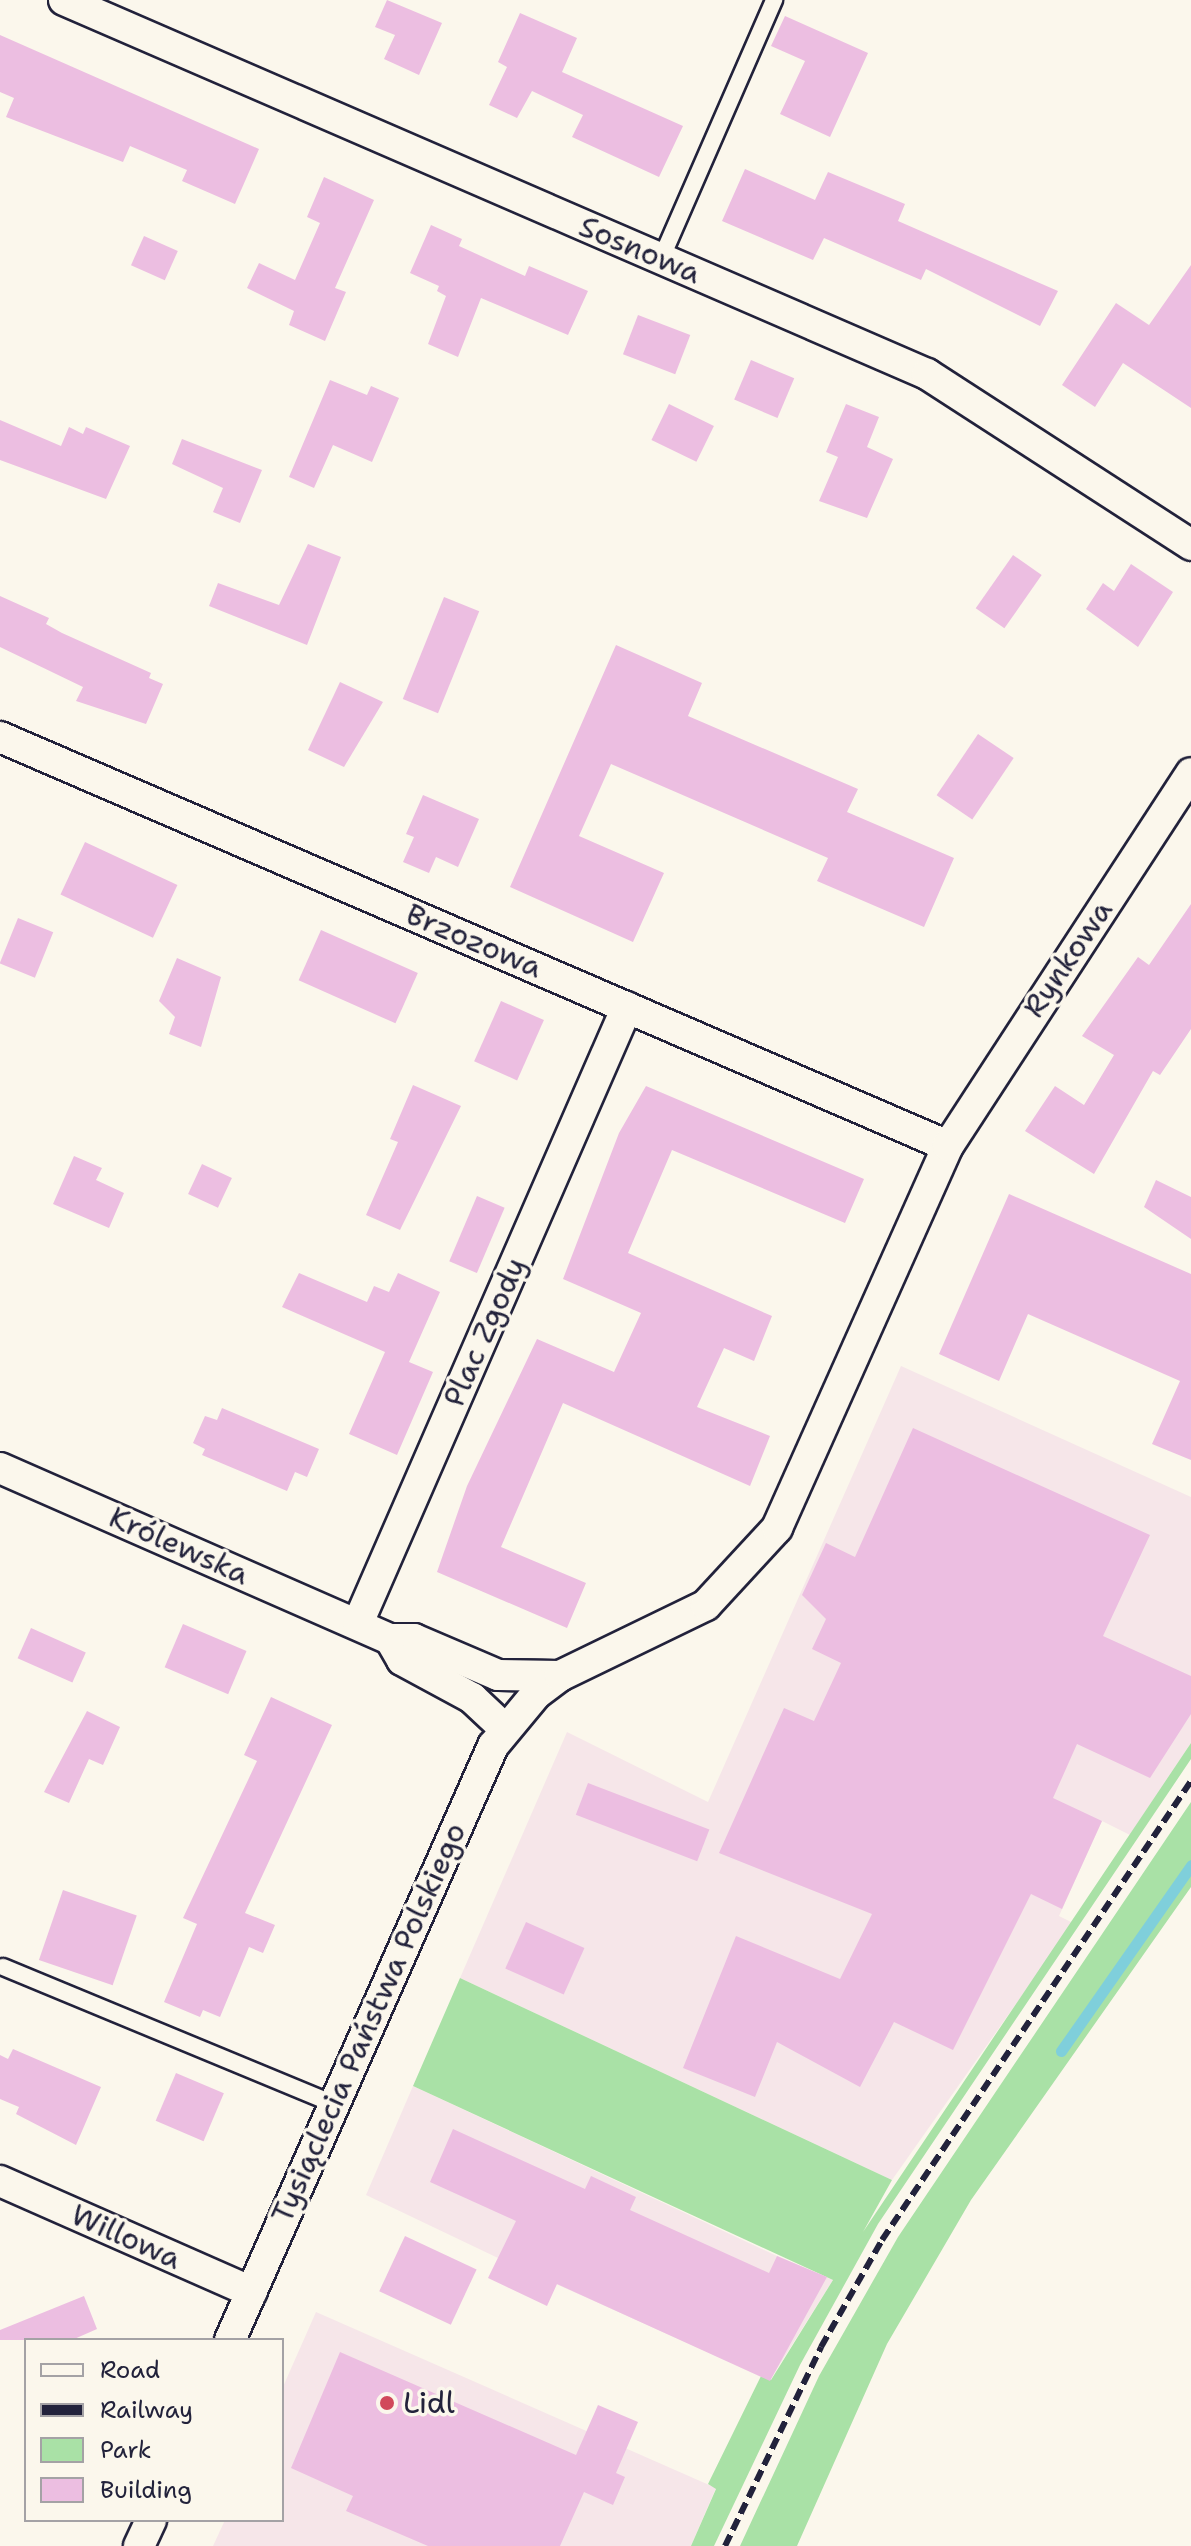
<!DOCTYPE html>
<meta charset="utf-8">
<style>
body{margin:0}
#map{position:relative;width:1191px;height:2546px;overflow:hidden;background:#fbf7ec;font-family:"Shantell Sans",sans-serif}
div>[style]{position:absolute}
.built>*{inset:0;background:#f6e6e9}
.green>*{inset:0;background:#a9e1a6}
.stream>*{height:11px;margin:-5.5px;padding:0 5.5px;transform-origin:5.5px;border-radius:5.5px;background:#7fcfdb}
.building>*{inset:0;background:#ecbee1;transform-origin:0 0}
.roads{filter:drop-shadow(2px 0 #22223b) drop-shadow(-2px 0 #22223b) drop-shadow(0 2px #22223b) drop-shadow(0 -2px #22223b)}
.service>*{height:16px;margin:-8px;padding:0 8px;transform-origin:8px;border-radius:8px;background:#fbf7ec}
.minor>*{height:30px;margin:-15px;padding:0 15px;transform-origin:15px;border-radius:15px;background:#fbf7ec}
.rail>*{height:6px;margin-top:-3px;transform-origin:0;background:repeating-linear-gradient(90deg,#22223b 0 12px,transparent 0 18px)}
.dots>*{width:22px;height:22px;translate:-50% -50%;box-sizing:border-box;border:4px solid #fbf7ec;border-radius:50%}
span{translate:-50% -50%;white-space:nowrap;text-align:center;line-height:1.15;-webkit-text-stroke:7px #fbf7ec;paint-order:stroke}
.street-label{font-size:30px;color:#22223b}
.poi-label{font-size:30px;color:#22223b}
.left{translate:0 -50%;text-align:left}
.legend{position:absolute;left:24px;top:2338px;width:260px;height:184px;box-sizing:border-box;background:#fbf7ec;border:2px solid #a4a2a5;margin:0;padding:10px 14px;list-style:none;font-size:24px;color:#22223b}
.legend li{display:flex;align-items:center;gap:16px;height:40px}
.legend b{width:40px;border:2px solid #a4a2a5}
</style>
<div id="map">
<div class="built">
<div style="clip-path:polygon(901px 1366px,1191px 1497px,1191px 1743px,1130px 1835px,1102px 1821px,1059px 1916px,1073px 1923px,892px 2180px,460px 1978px,567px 1732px,708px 1802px)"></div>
<div style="clip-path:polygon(413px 2086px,777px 2256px,833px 2280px,770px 2380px,498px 2258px,366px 2195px)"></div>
<div style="clip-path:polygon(316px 2312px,716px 2488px,691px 2546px,213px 2546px,225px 2520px,282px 2520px,282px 2389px)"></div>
</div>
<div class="green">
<div style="clip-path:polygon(1191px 1743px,1191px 1759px,878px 2224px,800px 2365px,714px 2546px,691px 2546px,716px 2489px,708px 2484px,761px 2376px,771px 2380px,833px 2280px,413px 2086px,460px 1978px,892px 2180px,863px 2232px)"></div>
<div style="clip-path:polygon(1191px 1802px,1191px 1887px,971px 2200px,887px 2344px,797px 2546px,740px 2546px,819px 2376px,898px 2237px)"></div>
</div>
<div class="stream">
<div style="left:1061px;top:2051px;width:227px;rotate:-55deg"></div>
</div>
<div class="building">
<div style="clip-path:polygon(387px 0,442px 23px,419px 75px,384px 59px,395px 35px,375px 27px)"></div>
<div style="clip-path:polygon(520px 13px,577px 38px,562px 72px,683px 126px,659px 177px,572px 137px,583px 115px,532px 91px,517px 118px,489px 105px,507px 67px,498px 62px)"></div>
<div style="clip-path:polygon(785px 16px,868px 53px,830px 137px,780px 114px,805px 61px,771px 46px)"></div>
<div style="clip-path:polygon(0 35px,259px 149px,235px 204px,182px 181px,187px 170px,130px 146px,123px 162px,6px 117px,14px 98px,0 92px)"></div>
<div style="clip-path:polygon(745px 169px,815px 200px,828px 172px,905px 204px,898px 221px,1058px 291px,1040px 326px,926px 269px,921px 280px,824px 238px,813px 260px,722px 221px)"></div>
<div style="clip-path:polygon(324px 177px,374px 200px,335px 288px,346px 292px,325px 341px,289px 325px,294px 311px,247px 288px,259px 263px,295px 280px,320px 223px,307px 217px)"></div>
<div style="clip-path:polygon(431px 225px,462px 239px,459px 246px,525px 276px,529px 266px,588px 291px,568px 335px,481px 298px,458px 357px,428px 344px,446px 296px,437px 291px,439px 286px,410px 273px)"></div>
<div style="left:144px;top:236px;width:37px;height:32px;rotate:24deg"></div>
<div style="clip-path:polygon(1191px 265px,1191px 408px,1123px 363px,1095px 407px,1062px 385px,1116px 303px,1149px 325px)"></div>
<div style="left:638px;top:315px;width:56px;height:42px;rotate:21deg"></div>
<div style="left:751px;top:360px;width:47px;height:43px;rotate:23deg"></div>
<div style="clip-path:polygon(330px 380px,367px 395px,371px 386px,399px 398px,372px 462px,333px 445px,314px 488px,289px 477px)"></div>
<div style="left:669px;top:404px;width:50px;height:40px;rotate:26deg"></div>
<div style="clip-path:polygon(846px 404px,879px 417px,867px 447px,893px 459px,867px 518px,819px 501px,838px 457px,826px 452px)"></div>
<div style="clip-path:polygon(0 420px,61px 446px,69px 427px,83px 434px,86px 427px,130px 446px,106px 499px,0 460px)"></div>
<div style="clip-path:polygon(182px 439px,262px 470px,240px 523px,213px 512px,223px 488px,172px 464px)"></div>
<div style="clip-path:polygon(308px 544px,341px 557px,307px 645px,209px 606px,218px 583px,279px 605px)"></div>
<div style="left:1013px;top:555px;width:35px;height:65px;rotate:35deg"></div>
<div style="clip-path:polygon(1131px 564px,1173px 592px,1138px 647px,1086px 609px,1103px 583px,1114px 591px)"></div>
<div style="clip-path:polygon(0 596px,49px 618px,46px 624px,62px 633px,151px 673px,149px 678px,163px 684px,146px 724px,76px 701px,83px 687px,0 647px)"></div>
<div style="left:444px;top:597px;width:38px;height:110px;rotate:22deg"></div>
<div style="clip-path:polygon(616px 645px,702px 683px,688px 716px,858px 789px,847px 812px,954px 858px,924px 927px,817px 881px,828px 858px,611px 764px,579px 836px,664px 873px,633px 942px,510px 887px)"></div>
<div style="clip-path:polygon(340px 682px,383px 702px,344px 767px,308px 750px)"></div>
<div style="left:978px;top:734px;width:43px;height:74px;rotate:34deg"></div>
<div style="clip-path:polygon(423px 795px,479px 819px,458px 867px,436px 857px,429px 873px,403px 862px,414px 837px,406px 834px)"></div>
<div style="left:85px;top:842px;width:102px;height:58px;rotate:25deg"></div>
<div style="clip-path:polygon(1191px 904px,1191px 1029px,1160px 1075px,1153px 1071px,1094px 1174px,1025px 1131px,1055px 1086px,1084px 1105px,1114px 1055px,1082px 1036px,1138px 957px,1149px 965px)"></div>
<div style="left:18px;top:918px;width:38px;height:49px;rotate:22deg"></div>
<div style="left:321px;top:930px;width:106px;height:55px;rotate:24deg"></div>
<div style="clip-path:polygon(177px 958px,221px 977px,201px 1047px,169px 1034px,175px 1017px,159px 1001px)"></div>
<div style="left:501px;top:1001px;width:47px;height:66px;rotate:24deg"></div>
<div style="clip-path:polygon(413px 1085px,461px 1106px,400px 1230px,366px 1215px,398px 1142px,390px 1139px)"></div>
<div style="clip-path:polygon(646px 1086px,864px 1179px,845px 1223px,672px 1150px,628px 1253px,772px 1316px,754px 1361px,724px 1348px,697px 1407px,770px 1436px,750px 1486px,563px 1403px,501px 1547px,586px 1583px,567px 1628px,437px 1572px,467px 1486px,537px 1339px,614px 1372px,641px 1313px,563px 1279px,619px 1133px)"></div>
<div style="clip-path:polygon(74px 1156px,102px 1168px,96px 1180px,124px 1193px,109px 1228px,53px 1204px)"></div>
<div style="left:202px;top:1164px;width:33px;height:33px;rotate:25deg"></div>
<div style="clip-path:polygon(1156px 1180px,1191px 1197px,1191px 1239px,1144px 1207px)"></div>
<div style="clip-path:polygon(1009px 1194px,1191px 1274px,1191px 1460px,1152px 1444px,1180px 1381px,1028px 1314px,999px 1381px,939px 1354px)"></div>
<div style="left:477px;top:1196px;width:30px;height:71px;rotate:23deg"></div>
<div style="clip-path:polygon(299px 1273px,367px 1302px,374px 1286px,389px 1292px,398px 1273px,440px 1292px,409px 1362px,433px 1372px,397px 1455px,349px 1434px,385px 1352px,282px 1307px)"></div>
<div style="clip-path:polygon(222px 1408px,319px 1449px,307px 1477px,295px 1472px,287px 1491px,202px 1455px,205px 1449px,193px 1443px,205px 1416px,217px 1420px)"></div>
<div style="clip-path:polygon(913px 1428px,1150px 1535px,1103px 1636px,1191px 1676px,1191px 1714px,1150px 1778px,1077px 1744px,1053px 1798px,1102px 1821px,1062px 1909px,1031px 1894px,953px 2050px,894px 2022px,860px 2087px,777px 2042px,755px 2097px,683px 2068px,736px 1936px,840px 1979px,872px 1914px,719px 1853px,784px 1708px,814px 1721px,841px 1663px,812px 1649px,826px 1619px,802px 1595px,826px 1543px,855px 1557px)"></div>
<div style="left:183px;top:1624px;width:69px;height:47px;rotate:23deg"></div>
<div style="left:31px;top:1628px;width:60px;height:33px;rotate:24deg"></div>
<div style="clip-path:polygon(271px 1697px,332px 1725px,245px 1913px,275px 1925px,263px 1953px,249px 1947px,220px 2017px,203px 2010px,200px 2017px,164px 2002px,197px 1924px,183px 1918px,257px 1761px,244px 1755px)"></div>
<div style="clip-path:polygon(87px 1711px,120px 1727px,103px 1765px,89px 1759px,69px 1803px,44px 1792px)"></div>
<div style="left:588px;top:1783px;width:130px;height:34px;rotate:21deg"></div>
<div style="left:63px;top:1890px;width:78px;height:74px;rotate:19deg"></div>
<div style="left:526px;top:1922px;width:64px;height:51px;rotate:24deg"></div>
<div style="clip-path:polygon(13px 2049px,101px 2087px,76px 2145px,16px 2114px,19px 2107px,0 2099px,0 2055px,8px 2059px)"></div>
<div style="left:176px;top:2073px;width:52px;height:52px;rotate:23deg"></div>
<div style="clip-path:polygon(453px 2129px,585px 2189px,591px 2176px,636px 2197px,630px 2210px,769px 2273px,777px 2256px,827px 2277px,770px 2381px,557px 2284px,547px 2306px,488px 2278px,516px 2221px,430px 2182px)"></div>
<div style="left:405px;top:2236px;width:79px;height:61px;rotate:25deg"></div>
<div style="clip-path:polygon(84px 2296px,97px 2329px,72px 2340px,0 2340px,0 2330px)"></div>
<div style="clip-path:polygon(340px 2352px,576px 2455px,598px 2405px,638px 2422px,616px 2473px,625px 2477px,613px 2505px,584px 2492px,560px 2546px,428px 2546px,346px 2511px,353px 2496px,291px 2468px)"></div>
</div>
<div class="roads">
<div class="service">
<div style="left:661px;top:259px;width:283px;rotate:-66.4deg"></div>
<div style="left:3px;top:1967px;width:357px;rotate:22.5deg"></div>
</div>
<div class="minor">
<div style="left:64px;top:0;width:941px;rotate:23.43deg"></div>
<div style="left:927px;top:374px;width:315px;rotate:32.9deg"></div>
<div style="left:0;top:737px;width:1032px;rotate:23.34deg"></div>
<div style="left:0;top:1468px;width:426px;rotate:23.7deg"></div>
<div style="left:390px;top:1639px;width:24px"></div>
<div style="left:414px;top:1639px;width:91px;rotate:23.2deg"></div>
<div style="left:498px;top:1675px;width:62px;rotate:0.9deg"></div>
<div style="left:358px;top:1623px;width:672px;rotate:-66.41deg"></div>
<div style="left:390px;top:1639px;width:24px;rotate:60deg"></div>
<div style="left:402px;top:1660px;width:80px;rotate:28.5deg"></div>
<div style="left:472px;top:1698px;width:44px;rotate:43.2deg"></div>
<div style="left:0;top:2181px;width:275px;rotate:23.8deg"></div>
<div style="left:230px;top:2340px;width:650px;rotate:-66.12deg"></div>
<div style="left:493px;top:1746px;width:67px;rotate:-50.4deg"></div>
<div style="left:536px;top:1694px;width:30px;rotate:-37deg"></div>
<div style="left:560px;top:1676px;width:162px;rotate:-25.9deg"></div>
<div style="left:706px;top:1605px;width:105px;rotate:-47.3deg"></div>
<div style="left:777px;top:1528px;width:419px;rotate:-65.9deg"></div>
<div style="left:948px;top:1146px;width:445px;rotate:-56.9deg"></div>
<div style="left:139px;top:2546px;width:29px;rotate:-65deg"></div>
</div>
</div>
<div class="rail">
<div style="left:725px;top:2546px;width:221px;rotate:-64.2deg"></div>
<div style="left:821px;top:2347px;width:123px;rotate:-60.3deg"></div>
<div style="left:882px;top:2240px;width:553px;rotate:-56.05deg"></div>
</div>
<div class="dots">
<div style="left:387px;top:2403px;background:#d1495b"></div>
</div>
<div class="street-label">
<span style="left:640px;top:250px;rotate:23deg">Sosnowa</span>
<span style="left:474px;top:941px;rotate:23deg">Brzozowa</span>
<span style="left:1068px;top:959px;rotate:-56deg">Rynkowa</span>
<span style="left:485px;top:1332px;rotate:-66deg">Plac Zgody</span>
<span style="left:179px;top:1546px;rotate:24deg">Królewska</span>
<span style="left:369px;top:2023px;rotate:-66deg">Tysiąclecia Państwa Polskiego</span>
<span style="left:126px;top:2237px;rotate:24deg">Willowa</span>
</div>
<div class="poi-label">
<span class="left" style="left:403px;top:2403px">Lidl</span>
</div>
<ul class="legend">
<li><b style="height:10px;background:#fbf7ec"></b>Road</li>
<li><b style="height:10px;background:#22223b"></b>Railway</li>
<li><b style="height:22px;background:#a9e1a6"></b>Park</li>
<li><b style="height:22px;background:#ecbee1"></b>Building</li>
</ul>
</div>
